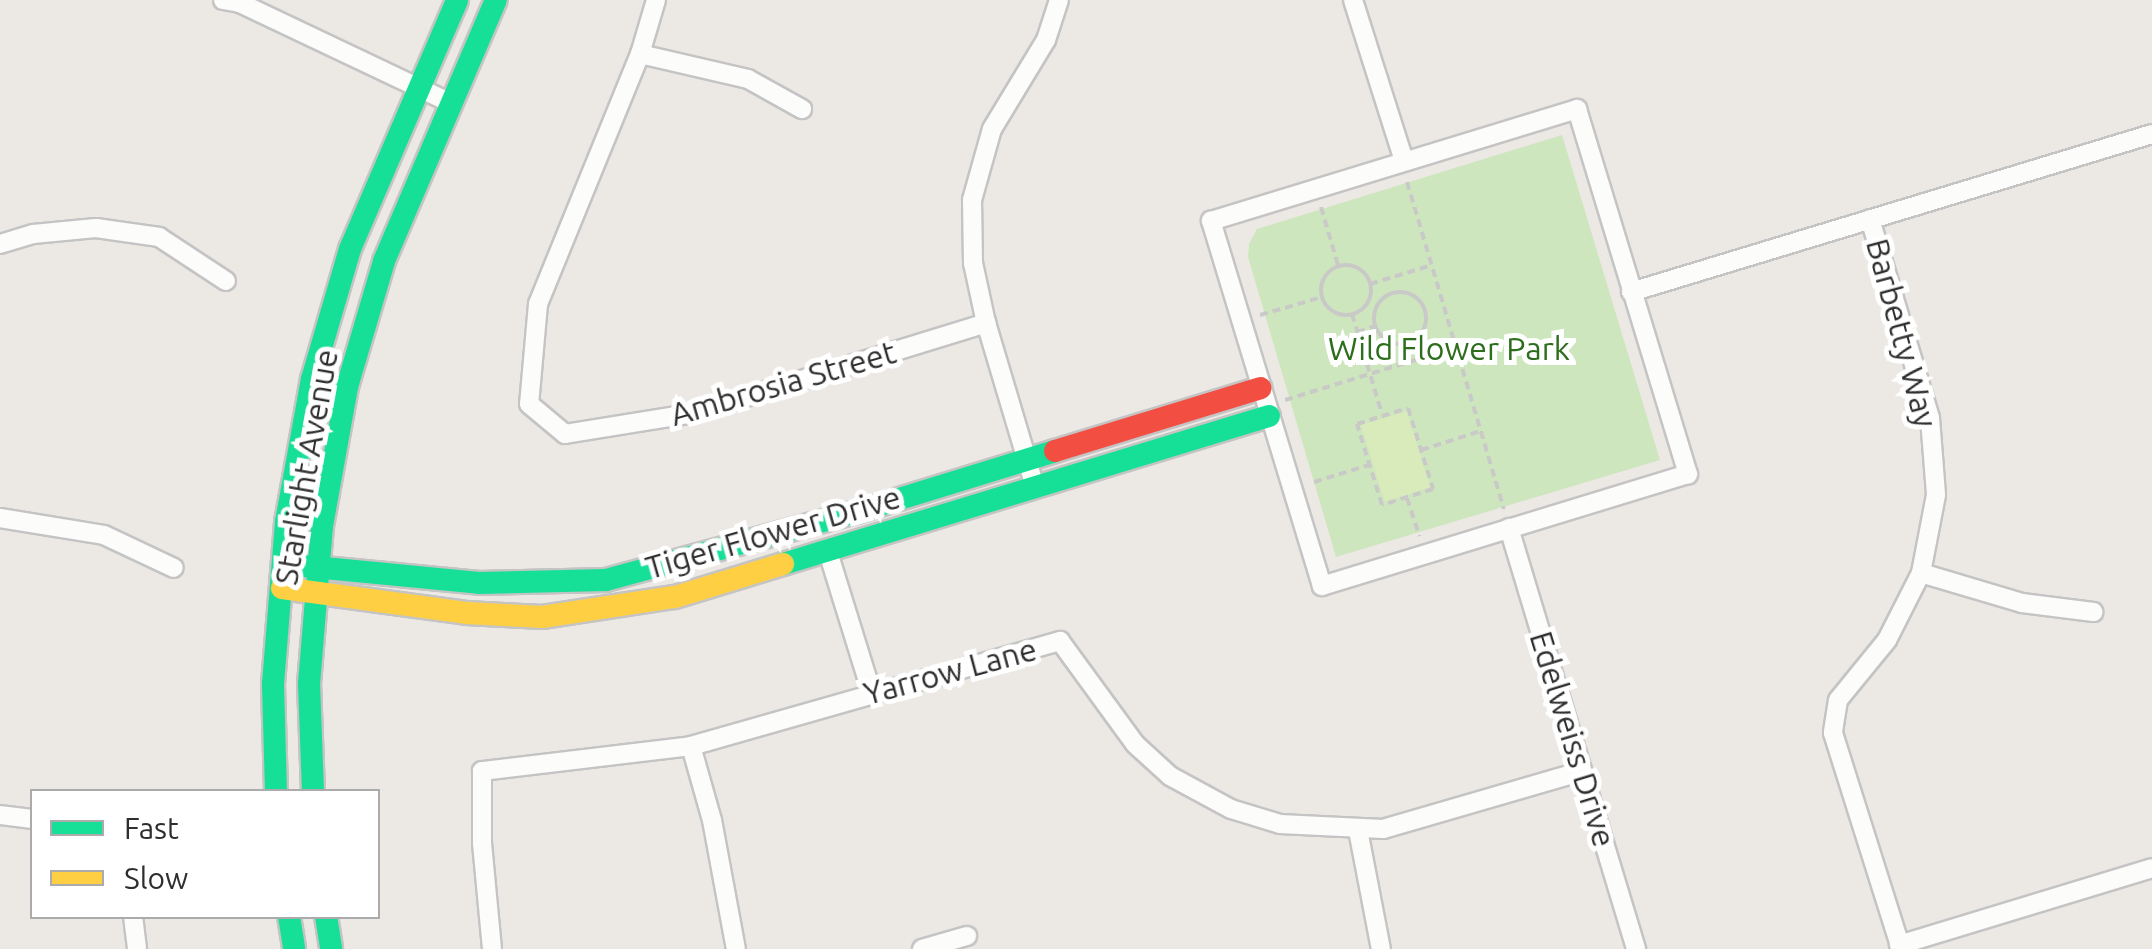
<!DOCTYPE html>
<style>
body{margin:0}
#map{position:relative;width:2152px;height:949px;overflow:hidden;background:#ece8e4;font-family:Ubuntu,sans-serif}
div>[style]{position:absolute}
.green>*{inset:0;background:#cee6be}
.pitch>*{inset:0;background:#d9eabb;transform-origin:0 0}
.path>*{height:4px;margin-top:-2px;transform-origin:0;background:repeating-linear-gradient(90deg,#c9c9c8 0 8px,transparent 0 13px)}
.path>.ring{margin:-2px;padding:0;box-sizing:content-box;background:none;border:4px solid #c9c9c8;border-radius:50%}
.roads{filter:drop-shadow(2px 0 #c5c4c5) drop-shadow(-2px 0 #c5c4c5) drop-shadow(0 2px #c5c4c5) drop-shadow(0 -2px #c5c4c5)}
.street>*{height:18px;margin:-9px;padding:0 9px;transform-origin:9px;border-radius:9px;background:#fcfcfb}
.fast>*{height:22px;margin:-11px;padding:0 11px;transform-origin:11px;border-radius:11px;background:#16e098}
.slow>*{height:22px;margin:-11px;padding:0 11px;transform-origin:11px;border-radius:11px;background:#ffcf43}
.jam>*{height:22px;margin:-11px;padding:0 11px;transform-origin:11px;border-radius:11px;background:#f24e42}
span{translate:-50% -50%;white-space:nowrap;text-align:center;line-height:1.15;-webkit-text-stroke:10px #fff;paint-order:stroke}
.street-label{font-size:32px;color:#2e2e2e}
.park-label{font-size:32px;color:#2c6e1b}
.legend{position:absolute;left:30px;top:789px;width:350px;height:130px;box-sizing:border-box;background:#fff;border:2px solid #ababab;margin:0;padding:12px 18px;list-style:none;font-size:30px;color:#2e2e2e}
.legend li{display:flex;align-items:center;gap:20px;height:50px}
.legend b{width:50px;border:2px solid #ababab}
</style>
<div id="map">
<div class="green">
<div style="clip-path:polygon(1562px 135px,1660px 460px,1336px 557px,1248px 257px,1249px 244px,1257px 229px)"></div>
</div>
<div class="pitch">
<div style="left:1407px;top:411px;width:80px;height:48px;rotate:73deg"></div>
</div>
<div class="path">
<div style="left:1407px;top:182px;width:341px;rotate:73.5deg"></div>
<div style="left:1321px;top:207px;width:60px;rotate:73.7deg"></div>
<div class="ring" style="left:1321px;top:265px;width:46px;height:46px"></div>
<div style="left:1370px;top:284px;width:65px;rotate:-17deg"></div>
<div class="ring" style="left:1374px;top:292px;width:48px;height:48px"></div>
<div style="left:1352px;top:314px;width:104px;rotate:73.3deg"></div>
<div style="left:1260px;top:315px;width:65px;rotate:-16.2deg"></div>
<div style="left:1357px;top:332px;width:20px;rotate:-18deg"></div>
<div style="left:1285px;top:400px;width:180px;rotate:-17.1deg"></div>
<div style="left:1408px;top:408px;width:85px;rotate:72.8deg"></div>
<div style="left:1433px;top:489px;width:53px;rotate:162.6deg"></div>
<div style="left:1382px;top:505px;width:85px;rotate:-107.2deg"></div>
<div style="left:1357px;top:424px;width:53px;rotate:-17.4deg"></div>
<div style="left:1421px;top:450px;width:63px;rotate:-17.6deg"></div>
<div style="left:1314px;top:482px;width:58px;rotate:-17.2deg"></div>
<div style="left:1407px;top:498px;width:40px;rotate:72deg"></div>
</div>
<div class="roads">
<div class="street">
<div style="left:223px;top:0;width:17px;rotate:10deg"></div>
<div style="left:240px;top:3px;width:233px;rotate:25.4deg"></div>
<div style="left:656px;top:0;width:56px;rotate:106.5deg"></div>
<div style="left:640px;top:54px;width:270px;rotate:112.2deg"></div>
<div style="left:538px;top:304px;width:100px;rotate:95.1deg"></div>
<div style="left:529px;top:404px;width:47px;rotate:39.8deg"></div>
<div style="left:565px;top:434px;width:131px;rotate:-9.2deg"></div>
<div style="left:694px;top:413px;width:306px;rotate:-17.1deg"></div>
<div style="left:1353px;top:0;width:169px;rotate:72.4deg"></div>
<div style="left:640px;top:54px;width:111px;rotate:13deg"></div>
<div style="left:748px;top:79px;width:62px;rotate:29.1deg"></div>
<div style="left:1577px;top:109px;width:382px;rotate:73.1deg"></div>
<div style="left:1688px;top:474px;width:383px;rotate:163deg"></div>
<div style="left:1322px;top:586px;width:382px;rotate:-106.9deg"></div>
<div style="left:1211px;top:221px;width:383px;rotate:-17deg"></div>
<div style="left:1870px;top:219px;width:208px;rotate:73.2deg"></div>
<div style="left:1930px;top:418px;width:77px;rotate:85.5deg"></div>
<div style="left:1936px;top:495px;width:79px;rotate:100.9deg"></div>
<div style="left:1921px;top:573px;width:75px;rotate:116.9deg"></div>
<div style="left:1887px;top:640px;width:77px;rotate:129.2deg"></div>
<div style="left:1838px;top:700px;width:33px;rotate:99deg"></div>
<div style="left:1833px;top:733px;width:226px;rotate:72.5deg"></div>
<div style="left:0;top:244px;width:34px;rotate:-17deg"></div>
<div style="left:33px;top:234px;width:63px;rotate:-5.4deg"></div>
<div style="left:96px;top:228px;width:64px;rotate:8.1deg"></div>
<div style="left:159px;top:237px;width:80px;rotate:33.3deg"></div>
<div style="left:1631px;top:292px;width:544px;rotate:-16.87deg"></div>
<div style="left:1035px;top:487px;width:171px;rotate:-106.6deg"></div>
<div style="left:986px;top:323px;width:61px;rotate:-102.2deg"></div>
<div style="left:973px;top:263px;width:63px;rotate:-90.9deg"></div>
<div style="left:972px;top:200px;width:74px;rotate:-74.3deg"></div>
<div style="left:992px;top:129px;width:104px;rotate:-58.8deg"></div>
<div style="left:1046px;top:40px;width:42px;rotate:-72deg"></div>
<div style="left:0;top:518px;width:105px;rotate:9.3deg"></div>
<div style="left:104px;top:535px;width:77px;rotate:25.2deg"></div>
<div style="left:1509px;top:528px;width:440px;rotate:73.2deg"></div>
<div style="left:828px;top:552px;width:145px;rotate:72.8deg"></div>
<div style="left:1921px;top:573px;width:105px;rotate:16.5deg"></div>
<div style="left:2022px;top:603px;width:72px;rotate:7.2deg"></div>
<div style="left:691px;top:746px;width:77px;rotate:74.2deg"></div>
<div style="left:712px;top:820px;width:131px;rotate:79.5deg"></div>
<div style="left:0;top:815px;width:32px;rotate:7deg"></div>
<div style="left:1358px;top:830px;width:121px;rotate:79.1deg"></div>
<div style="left:133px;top:916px;width:33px;rotate:83deg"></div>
<div style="left:1899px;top:945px;width:264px;rotate:-16.9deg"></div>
<div style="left:492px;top:949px;width:106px;rotate:-95.4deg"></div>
<div style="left:482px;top:843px;width:72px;rotate:-90deg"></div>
<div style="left:482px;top:771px;width:210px;rotate:-6.8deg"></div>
<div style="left:691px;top:746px;width:384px;rotate:-15.9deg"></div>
<div style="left:1060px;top:641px;width:127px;rotate:53.9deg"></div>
<div style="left:1135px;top:744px;width:47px;rotate:42.4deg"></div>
<div style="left:1170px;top:776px;width:69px;rotate:28.4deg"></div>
<div style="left:1231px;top:809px;width:51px;rotate:17deg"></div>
<div style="left:1280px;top:824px;width:103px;rotate:2.8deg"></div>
<div style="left:1383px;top:829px;width:207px;rotate:-16.2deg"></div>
<div style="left:922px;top:949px;width:47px;rotate:-16.1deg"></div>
</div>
<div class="fast">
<div style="left:283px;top:564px;width:197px;rotate:5.5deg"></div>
<div style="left:479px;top:583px;width:127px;rotate:-1.4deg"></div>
<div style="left:606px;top:580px;width:260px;rotate:-15.2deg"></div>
<div style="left:857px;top:512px;width:207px;rotate:-17.1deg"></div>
<div style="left:783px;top:564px;width:508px;rotate:-16.94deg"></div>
<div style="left:276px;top:792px;width:108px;rotate:-91.6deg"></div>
<div style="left:273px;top:684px;width:163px;rotate:-85.4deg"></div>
<div style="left:286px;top:522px;width:145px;rotate:-79.7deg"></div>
<div style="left:312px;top:379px;width:135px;rotate:-73.7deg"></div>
<div style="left:350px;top:249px;width:271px;rotate:-66.7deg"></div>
<div style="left:313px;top:792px;width:108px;rotate:-92.1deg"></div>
<div style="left:309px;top:684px;width:159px;rotate:-85.3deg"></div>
<div style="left:322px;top:526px;width:141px;rotate:-79.8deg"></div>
<div style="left:347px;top:387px;width:131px;rotate:-73.6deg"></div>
<div style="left:384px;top:261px;width:284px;rotate:-66.8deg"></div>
<div style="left:289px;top:916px;width:33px;rotate:81deg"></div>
<div style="left:326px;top:916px;width:33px;rotate:81deg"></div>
</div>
<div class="slow">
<div style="left:282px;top:588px;width:186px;rotate:7.7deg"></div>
<div style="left:466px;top:613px;width:76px;rotate:3deg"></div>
<div style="left:542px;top:617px;width:134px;rotate:-8.6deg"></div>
<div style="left:675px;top:597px;width:113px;rotate:-17deg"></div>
</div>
<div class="jam">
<div style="left:1055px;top:451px;width:215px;rotate:-17deg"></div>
</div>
</div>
<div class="street-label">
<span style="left:1902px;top:333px;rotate:75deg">Barbetty Way</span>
<span style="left:783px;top:383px;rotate:-16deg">Ambrosia Street</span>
<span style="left:306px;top:467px;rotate:-80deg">Starlight Avenue</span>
<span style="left:773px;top:532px;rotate:-16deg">Tiger Flower Drive</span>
<span style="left:950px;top:671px;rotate:-15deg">Yarrow Lane</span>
<span style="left:1573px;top:739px;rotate:73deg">Edelweiss Drive</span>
</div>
<div class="park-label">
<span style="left:1449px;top:348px">Wild Flower Park</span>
</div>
<ul class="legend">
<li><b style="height:12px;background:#16e098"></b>Fast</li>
<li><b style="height:12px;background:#ffcf43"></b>Slow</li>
</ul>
</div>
